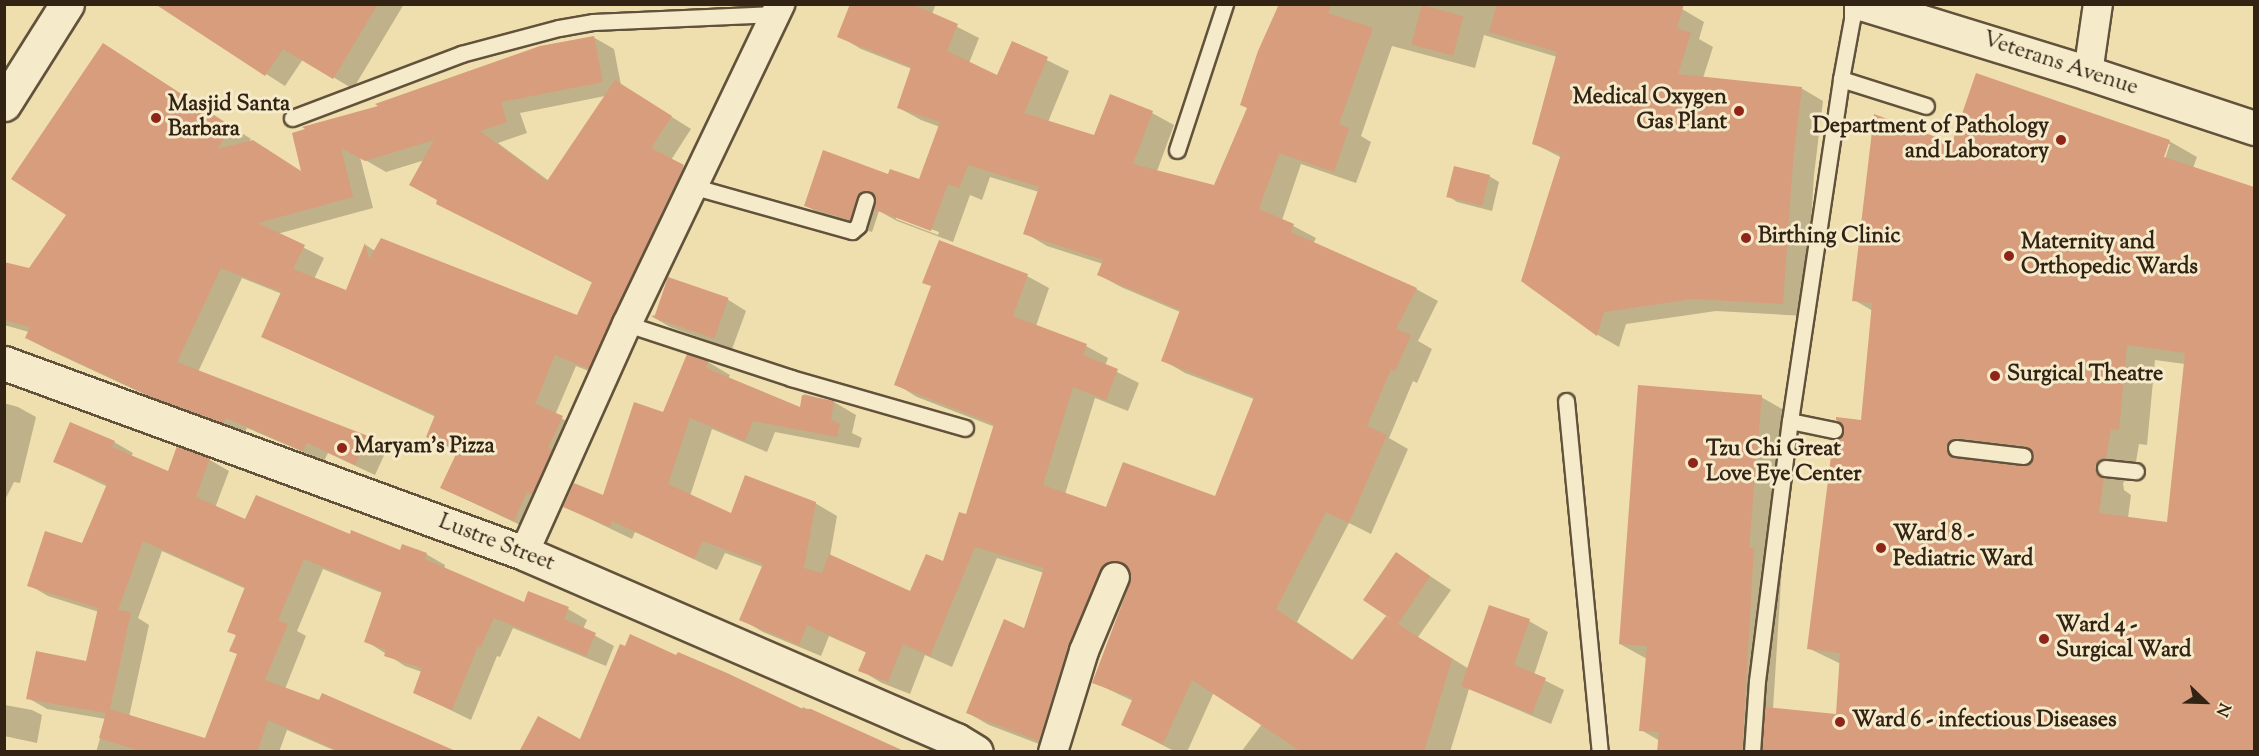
<!DOCTYPE html>
<style>
body{margin:0}
#map{position:relative;width:2259px;height:756px;overflow:hidden;background:#efdfae;font-family:"Sorts Mill Goudy",serif}
div>[style]{position:absolute}
.shadow>*{inset:0;background:#0003}
.building>*{inset:0;background:#d79d7c;transform-origin:0 0}
.roads{filter:drop-shadow(2px 0 #62523b) drop-shadow(-2px 0 #62523b) drop-shadow(0 2px #62523b) drop-shadow(0 -2px #62523b)}
.lane>*{height:15px;margin:-7.5px;padding:0 7.5px;transform-origin:7.5px;border-radius:7.5px;background:#f5eaca}
.street>*{height:28px;margin:-14px;padding:0 14px;transform-origin:14px;border-radius:14px;background:#f5eaca}
.secondary>*{height:33px;margin:-16.5px;padding:0 16.5px;transform-origin:16.5px;border-radius:16.5px;background:#f5eaca}
.dots>*{width:16px;height:16px;translate:-50% -50%;box-sizing:border-box;border:3px solid #f5eaca;border-radius:50%}
span{translate:-50% -50%;white-space:nowrap;text-align:center;line-height:1.15;-webkit-text-stroke:6px #f5eaca;paint-order:stroke}
.street-label{font-size:22px;color:#332315}
.poi-label{font-size:22px;color:#332315;font-weight:700}
.right{translate:-100% -50%;text-align:right}
.left{translate:0 -50%;text-align:left}
.frame{position:absolute;inset:0;border:6px solid #332315;pointer-events:none}
.north{position:absolute;left:2175px;top:672px;width:60px;height:60px;-webkit-text-stroke:4px #f5eaca;paint-order:stroke;rotate:113deg;font-size:16px;font-weight:700;line-height:24px;text-align:center;color:#332315}
.north::after{content:'';display:block;margin:auto;width:21px;height:27px;background:#332315;clip-path:polygon(50% 0,100% 100%,50% 72%,0 100%)}
</style>
<div id="map">
<div class="shadow">
<div style="clip-path:polygon(157px 4px,404px 4px,353px 89px,303px 59px,285px 86px)"></div>
<div style="clip-path:polygon(evenodd,911px 4px,936px 4px,932px 14px,979px 38px,969px 63px,998px 77px,1012px 43px,1069px 71px,1048px 122px,1095px 137px,1110px 96px,1152px 113px,1174px 125px,1157px 171px,1215px 187px,1249px 108px,1280px 4px,1665px 4px,1682px 9px,1704px 22px,1699px 39px,1713px 47px,1703px 78px,1801px 88px,1823px 101px,1814px 175px,1805px 316px,1716px 311px,1626px 324px,1619px 347px,1598px 335px,1523px 280px,1562px 158px,1533px 143px,1557px 57px,1484px 35px,1475px 68px,1392px 46px,1361px 136px,1371px 142px,1356px 183px,1301px 164px,1282px 220px,1316px 238px,1313px 244px,1416px 289px,1438px 301px,1418px 341px,1432px 349px,1417px 383px,1413px 381px,1389px 438px,1408px 449px,1371px 534px,1349px 523px,1297px 622px,1354px 661px,1396px 624px,1397px 554px,1451px 590px,1418px 637px,1469px 669px,1529px 621px,1548px 632px,1534px 675px,1564px 690px,1551px 724px,1469px 689px,1450px 752px,1241px 752px,1262px 724px,1214px 692px,1187px 752px,1176px 752px,1123px 725px,1133px 701px,1093px 682px,1132px 583px,1131px 575px,1128px 575px,1060px 752px,989px 725px,968px 713px,1025px 630px,1044px 573px,997px 558px,952px 667px,925px 655px,910px 694px,882px 683px,860px 670px,867px 653px,829px 636px,821px 656px,763px 632px,741px 619px,763px 567px,725px 553px,717px 570px,635px 532px,632px 539px,565px 507px,604px 497px,664px 414px,688px 356px,708px 362px,730px 375px,728px 379px,801px 409px,804px 394px,834px 402px,856px 415px,852px 433px,862px 438px,859px 448px,775px 432px,767px 452px,712px 429px,690px 496px,732px 515px,815px 503px,837px 516px,830px 556px,911px 593px,944px 563px,967px 516px,995px 427px,917px 397px,896px 384px,1027px 276px,1049px 288px,1036px 326px,1086px 346px,1108px 358px,1105px 366px,1139px 383px,1128px 411px,1095px 398px,1065px 494px,1107px 509px,1215px 498px,1254px 399px,1185px 373px,1163px 360px,1180px 312px,1121px 287px,1099px 275px,1103px 264px,1047px 246px,1025px 233px,1039px 192px,990px 177px,982px 200px,970px 195px,953px 242px,897px 221px,879px 211px,872px 232px,828px 218px,806px 206px,889px 176px,920px 181px,940px 127px,921px 120px,899px 108px,912px 69px,861px 49px,839px 36px,911px 4px,896px 216px,939px 232px,938px 235px,896px 219px,896px 216px)"></div>
<div style="clip-path:polygon(evenodd,593px 37px,614px 49px,621px 85px,691px 129px,671px 160px,703px 178px,609px 379px,576px 366px,555px 415px,582px 429px,535px 532px,442px 488px,458px 452px,427px 436px,436px 417px,263px 337px,282px 294px,242px 278px,198px 372px,367px 438px,387px 449px,375px 475px,328px 453px,324px 461px,247px 428px,244px 434px,174px 408px,47px 349px,27px 338px,29px 332px,4px 325px,4px 263px,30px 270px,68px 214px,124px 57px,251px 139px,249px 142px,303px 173px,382px 107px,593px 37px,605px 96px,549px 181px,498px 143px,527px 133px,520px 113px,605px 96px,593px 37px,360px 157px,386px 172px,425px 160px,439px 200px,458px 214px,593px 283px,578px 317px,375px 251px,366px 245px,347px 292px,314px 279px,324px 258px,277px 234px,373px 208px,360px 157px)"></div>
<div style="clip-path:polygon(evenodd,2169px 141px,2197px 157px,2193px 168px,2254px 189px,2254px 752px,1659px 752px,1660px 741px,1641px 730px,1647px 659px,1620px 644px,1761px 397px,1789px 413px,1777px 563px,1782px 566px,1773px 709px,1837px 716px,1841px 664px,1808px 648px,1842px 438px,1863px 421px,1873px 311px,1854px 300px,1953px 145px,2169px 141px,2167px 144px,2170px 144px,2163px 165px,2160px 164px,2167px 144px,2169px 141px,2155px 360px,2185px 364px,2169px 523px,2128px 518px,2131px 495px,2124px 490px,2123px 483px,2129px 475px,2134px 474px,2139px 444px,2147px 445px,2155px 360px,2169px 141px,1986px 454px,2034px 459px,2029px 466px,2023px 467px,1975px 462px,1977px 457px,1986px 454px)"></div>
<div style="clip-path:polygon(1489px 176px,1499px 182px,1492px 211px,1457px 202px,1448px 196px)"></div>
<div style="clip-path:polygon(727px 299px,746px 311px,732px 349px,670px 327px,651px 316px)"></div>
<div style="clip-path:polygon(4px 403px,18px 407px,36px 417px,20px 483px,14px 482px,4px 502px)"></div>
<div style="clip-path:polygon(evenodd,114px 442px,133px 453px,131px 457px,169px 473px,178px 448px,210px 460px,229px 471px,215px 508px,246px 522px,351px 536px,401px 552px,426px 554px,445px 565px,444px 569px,524px 604px,568px 609px,587px 620px,583px 629px,614px 646px,606px 666px,513px 628px,500px 657px,497px 656px,471px 720px,415px 693px,422px 672px,405px 666px,366px 641px,382px 593px,323px 569px,297px 631px,306px 636px,285px 689px,439px 752px,338px 752px,287px 730px,279px 752px,96px 752px,106px 719px,47px 709px,28px 698px,88px 663px,99px 612px,48px 596px,29px 585px,83px 545px,108px 487px,55px 462px,114px 442px,162px 551px,246px 589px,229px 631px,237px 636px,238px 655px,206px 740px,129px 717px,149px 625px,138px 618px,162px 551px)"></div>
<div style="clip-path:polygon(5px 705px,32px 710px,42px 715px,37px 743px,4px 736px)"></div>
<div style="clip-path:polygon(803px 707px,900px 752px,521px 752px,801px 710px)"></div>
</div>
<div class="building">
<div style="clip-path:polygon(155px 4px,378px 4px,333px 79px,283px 49px,265px 76px)"></div>
<div style="clip-path:polygon(850px 4px,912px 4px,958px 24px,947px 51px,997px 75px,1012px 41px,1048px 57px,1024px 113px,1094px 135px,1110px 94px,1153px 111px,1133px 164px,1214px 185px,1247px 108px,1240px 105px,1258px 51px,1279px 4px,1332px 4px,1328px 13px,1373px 28px,1339px 124px,1349px 128px,1334px 172px,1279px 153px,1259px 209px,1294px 224px,1291px 232px,1417px 288px,1396px 329px,1411px 335px,1395px 371px,1391px 369px,1367px 426px,1387px 435px,1349px 523px,1326px 512px,1276px 609px,1352px 660px,1386px 616px,1394px 621px,1363px 600px,1396px 552px,1430px 576px,1398px 624px,1452px 659px,1424px 752px,1302px 752px,1192px 680px,1163px 744px,1121px 725px,1133px 698px,1092px 683px,1130px 583px,1128px 568px,1121px 562px,1106px 564px,1100px 571px,1068px 646px,1039px 741px,966px 713px,1004px 619px,1024px 628px,1044px 568px,975px 547px,930px 656px,903px 644px,888px 682px,858px 671px,866px 652px,807px 625px,799px 645px,739px 620px,763px 564px,703px 541px,694px 559px,612px 521px,610px 527px,563px 507px,574px 483px,603px 495px,634px 402px,663px 412px,687px 354px,708px 361px,706px 368px,800px 407px,802px 395px,834px 401px,831px 420px,840px 424px,837px 437px,753px 421px,745px 441px,690px 418px,668px 484px,731px 513px,745px 475px,816px 502px,804px 568px,822px 573px,829px 554px,910px 591px,926px 554px,943px 561px,959px 512px,966px 514px,994px 424px,894px 385px,931px 286px,922px 283px,939px 240px,1028px 274px,1013px 316px,1087px 344px,1083px 355px,1118px 369px,1106px 400px,1073px 387px,1043px 485px,1106px 507px,1123px 462px,1215px 496px,1254px 397px,1161px 361px,1180px 310px,1097px 275px,1103px 260px,1023px 234px,1039px 187px,968px 165px,959px 188px,948px 184px,931px 231px,873px 209px,875px 197px,868px 191px,859px 193px,850px 220px,804px 206px,823px 150px,888px 174px,890px 169px,919px 179px,940px 122px,897px 108px,911px 67px,837px 37px)"></div>
<div style="clip-path:polygon(1497px 4px,1684px 4px,1677px 28px,1691px 33px,1678px 74px,1802px 87px,1793px 162px,1783px 304px,1693px 299px,1604px 312px,1597px 336px,1521px 281px,1561px 154px,1532px 144px,1557px 52px,1489px 32px)"></div>
<div style="left:1422px;top:5px;width:43px;height:41px;rotate:15deg"></div>
<div style="clip-path:polygon(evenodd,594px 36px,603px 82px,501px 102px,507px 122px,480px 131px,547px 181px,615px 80px,672px 116px,651px 148px,684px 165px,589px 369px,555px 355px,535px 404px,563px 416px,548px 448px,552px 450px,532px 495px,527px 492px,514px 521px,440px 488px,458px 450px,426px 437px,435px 415px,261px 337px,281px 292px,221px 268px,177px 362px,368px 436px,355px 465px,307px 443px,303px 451px,226px 418px,224px 423px,152px 397px,25px 338px,30px 327px,4px 320px,4px 262px,29px 268px,66px 215px,11px 179px,103px 43px,232px 127px,217px 149px,253px 140px,301px 171px,292px 133px,305px 129px,302px 127px,378px 106px,375px 104px,540px 46px,594px 36px,434px 140px,409px 185px,437px 200px,436px 204px,592px 282px,577px 315px,381px 238px,369px 259px,365px 243px,346px 290px,293px 269px,305px 245px,258px 223px,353px 197px,341px 148px,365px 161px,434px 140px)"></div>
<div style="clip-path:polygon(evenodd,1976px 73px,2170px 140px,2164px 157px,2254px 187px,2254px 752px,1762px 752px,1765px 707px,1836px 714px,1840px 653px,1807px 649px,1833px 440px,1841px 437px,1844px 431px,1841px 423px,1836px 420px,1836px 417px,1861px 420px,1872px 303px,1852px 301px,1874px 114px,1952px 143px,1976px 73px,2127px 345px,2185px 353px,2167px 522px,2099px 513px,2104px 478px,2096px 473px,2095px 466px,2100px 459px,2106px 458px,2111px 429px,2119px 430px,2127px 345px,1976px 73px,1957px 438px,2025px 446px,2033px 452px,2034px 458px,2028px 465px,2023px 466px,1954px 458px,1947px 452px,1946px 446px,1952px 439px,1957px 438px)"></div>
<div style="left:1454px;top:166px;width:37px;height:32px;rotate:14deg"></div>
<div style="left:668px;top:277px;width:64px;height:43px;rotate:19deg"></div>
<div style="clip-path:polygon(1638px 385px,1762px 395px,1749px 548px,1754px 548px,1742px 752px,1657px 752px,1659px 732px,1639px 731px,1647px 646px,1619px 644px)"></div>
<div style="clip-path:polygon(evenodd,70px 422px,115px 441px,112px 447px,168px 471px,177px 446px,210px 458px,196px 497px,245px 519px,256px 495px,350px 534px,351px 530px,400px 550px,402px 544px,427px 553px,425px 559px,524px 602px,528px 591px,569px 607px,564px 619px,596px 633px,586px 656px,494px 618px,480px 648px,478px 646px,452px 710px,413px 693px,422px 668px,384px 656px,386px 650px,364px 642px,382px 591px,304px 559px,278px 620px,288px 624px,265px 680px,319px 700px,322px 693px,458px 752px,341px 752px,268px 720px,257px 752px,143px 752px,99px 738px,106px 713px,26px 699px,36px 651px,86px 661px,98px 608px,27px 586px,45px 531px,82px 543px,107px 484px,53px 462px,70px 422px,143px 541px,245px 587px,227px 632px,236px 635px,229px 651px,237px 654px,205px 738px,110px 709px,131px 612px,118px 610px,143px 541px)"></div>
<div style="clip-path:polygon(1489px 605px,1530px 619px,1514px 665px,1546px 678px,1532px 714px,1461px 686px)"></div>
<div style="clip-path:polygon(630px 634px,676px 655px,678px 652px,727px 673px,803px 709px,811px 709px,904px 751px,519px 752px,538px 716px,580px 739px,620px 644px,625px 646px)"></div>
</div>
<div class="roads">
<div class="lane">
<div style="left:1841px;top:79px;width:89px;rotate:17.6deg"></div>
<div style="left:292px;top:118px;width:181px;rotate:-20.7deg"></div>
<div style="left:461px;top:54px;width:101px;rotate:-14.9deg"></div>
<div style="left:559px;top:28px;width:35px;rotate:-10deg"></div>
<div style="left:593px;top:22px;width:183px;rotate:-2.5deg"></div>
<div style="left:1177px;top:150px;width:154px;rotate:-71.8deg"></div>
<div style="left:695px;top:187px;width:163px;rotate:15.7deg"></div>
<div style="left:852px;top:231px;width:8px;rotate:-40deg"></div>
<div style="left:858px;top:226px;width:27px;rotate:-73deg"></div>
<div style="left:627px;top:324px;width:173px;rotate:18.2deg"></div>
<div style="left:791px;top:378px;width:181px;rotate:16deg"></div>
<div style="left:1566px;top:401px;width:353px;rotate:84.5deg"></div>
<div style="left:1790px;top:421px;width:45px;rotate:11.6deg"></div>
<div style="left:1956px;top:448px;width:68px;rotate:6.7deg"></div>
<div style="left:2105px;top:468px;width:31px;rotate:6deg"></div>
<div style="left:1752px;top:752px;width:71px;rotate:-86deg"></div>
<div style="left:1757px;top:681px;width:262px;rotate:-82.8deg"></div>
<div style="left:1790px;top:421px;width:346px;rotate:-81.5deg"></div>
<div style="left:1841px;top:79px;width:61px;rotate:-79.6deg"></div>
<div style="left:1852px;top:19px;width:15px;rotate:-90deg"></div>
</div>
<div class="street">
<div style="left:2088px;top:73px;width:70px;rotate:-81.8deg"></div>
<div style="left:524px;top:553px;width:251px;rotate:-65.8deg"></div>
<div style="left:627px;top:324px;width:355px;rotate:-64.4deg"></div>
<div style="left:1053px;top:752px;width:106px;rotate:-72.9deg"></div>
<div style="left:1084px;top:651px;width:80px;rotate:-67.3deg"></div>
</div>
<div class="secondary">
<div style="left:1864px;top:4px;width:234px;rotate:17.1deg"></div>
<div style="left:2088px;top:73px;width:175px;rotate:18.3deg"></div>
<div style="left:4px;top:104px;width:118px;rotate:-57.8deg"></div>
<div style="left:4px;top:363px;width:554px;rotate:20.07deg"></div>
<div style="left:524px;top:553px;width:471px;rotate:23.4deg"></div>
<div style="left:956px;top:740px;width:23px;rotate:31deg"></div>
</div>
</div>
<div class="dots">
<div style="left:1739px;top:111px;background:#8f2418"></div>
<div style="left:156px;top:118px;background:#8f2418"></div>
<div style="left:2061px;top:140px;background:#8f2418"></div>
<div style="left:1746px;top:238px;background:#8f2418"></div>
<div style="left:2009px;top:256px;background:#8f2418"></div>
<div style="left:1995px;top:376px;background:#8f2418"></div>
<div style="left:342px;top:448px;background:#8f2418"></div>
<div style="left:1693px;top:463px;background:#8f2418"></div>
<div style="left:1881px;top:548px;background:#8f2418"></div>
<div style="left:2044px;top:639px;background:#8f2418"></div>
<div style="left:1840px;top:722px;background:#8f2418"></div>
</div>
<div class="street-label">
<span style="left:2060px;top:65px;rotate:18deg">Veterans Avenue</span>
<span style="left:496px;top:544px;rotate:21deg">Lustre Street</span>
</div>
<div class="poi-label">
<span class="right" style="left:1727px;top:111px">Medical Oxygen<br>Gas Plant</span>
<span class="left" style="left:168px;top:118px">Masjid Santa<br>Barbara</span>
<span class="right" style="left:2049px;top:140px">Department of Pathology<br>and Laboratory</span>
<span class="left" style="left:1758px;top:238px">Birthing Clinic</span>
<span class="left" style="left:2021px;top:256px">Maternity and<br>Orthopedic Wards</span>
<span class="left" style="left:2007px;top:376px">Surgical Theatre</span>
<span class="left" style="left:354px;top:448px">Maryam's Pizza</span>
<span class="left" style="left:1706px;top:463px">Tzu Chi Great<br>Love Eye Center</span>
<span class="left" style="left:1893px;top:548px">Ward 8 -<br>Pediatric Ward</span>
<span class="left" style="left:2056px;top:639px">Ward 4 -<br>Surgical Ward</span>
<span class="left" style="left:1852px;top:722px">Ward 6 - infectious Diseases</span>
</div>
<div class="frame"></div>
<div class="north">N</div>
</div>
